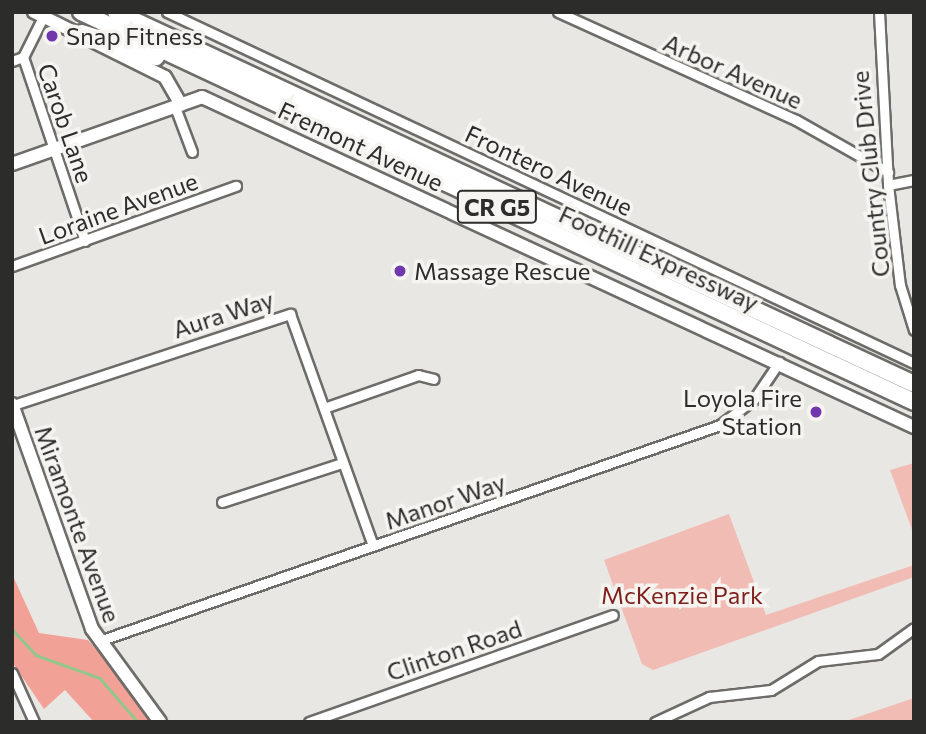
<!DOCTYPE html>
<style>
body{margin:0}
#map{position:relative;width:926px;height:734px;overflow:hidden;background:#e9e7e3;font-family:Commissioner,sans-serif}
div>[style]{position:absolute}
.green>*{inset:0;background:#f0bcb4}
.forest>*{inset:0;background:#f2a196}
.stream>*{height:2.5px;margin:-1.25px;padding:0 1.25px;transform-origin:1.25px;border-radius:1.25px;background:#92c68a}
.roads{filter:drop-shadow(2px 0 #6e6c68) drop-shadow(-2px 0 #6e6c68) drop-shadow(0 2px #6e6c68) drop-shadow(0 -2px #6e6c68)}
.street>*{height:9px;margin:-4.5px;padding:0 4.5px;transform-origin:4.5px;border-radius:4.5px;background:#fff}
.secondary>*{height:12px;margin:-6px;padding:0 6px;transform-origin:6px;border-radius:6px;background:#fff}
.highway>*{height:16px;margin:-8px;padding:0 8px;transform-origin:8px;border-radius:8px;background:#fff}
.dots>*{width:19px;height:19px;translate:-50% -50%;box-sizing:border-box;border:4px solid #f6f4f0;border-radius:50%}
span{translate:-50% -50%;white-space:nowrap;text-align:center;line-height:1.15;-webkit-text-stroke:7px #f6f4f0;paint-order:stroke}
.shield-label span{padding:2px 5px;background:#f6f4f0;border:2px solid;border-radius:5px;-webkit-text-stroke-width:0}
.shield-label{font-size:23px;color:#2c2c2a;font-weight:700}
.poi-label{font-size:24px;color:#2c2c2a}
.left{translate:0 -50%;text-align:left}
.right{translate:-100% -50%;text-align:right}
.street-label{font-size:24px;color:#2c2c2a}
.park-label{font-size:24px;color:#7d1f1a}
.frame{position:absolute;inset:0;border:14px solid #2c2c2a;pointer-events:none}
</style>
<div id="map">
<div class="green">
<div style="clip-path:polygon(914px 463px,914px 535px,890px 470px)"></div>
<div style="clip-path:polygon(729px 514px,766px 615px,914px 565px,914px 577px,653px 670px,642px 664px,604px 560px)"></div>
<div style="clip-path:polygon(914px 698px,914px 722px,843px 722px)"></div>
</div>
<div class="forest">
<div style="clip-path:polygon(12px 574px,39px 633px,88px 640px,160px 722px,94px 722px,65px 690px,44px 709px,12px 662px)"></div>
</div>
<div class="stream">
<div style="left:12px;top:629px;width:35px;rotate:47deg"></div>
<div style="left:36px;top:655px;width:68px;rotate:19.8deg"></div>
<div style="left:100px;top:678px;width:58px;rotate:49.2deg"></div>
</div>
<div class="roads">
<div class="street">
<div style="left:167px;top:12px;width:825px;rotate:25.17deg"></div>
<div style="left:558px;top:12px;width:261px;rotate:24.4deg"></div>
<div style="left:796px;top:120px;width:106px;rotate:29.5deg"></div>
<div style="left:879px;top:12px;width:173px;rotate:87deg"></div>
<div style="left:888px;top:185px;width:101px;rotate:83.2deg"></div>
<div style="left:900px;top:285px;width:47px;rotate:72.7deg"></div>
<div style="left:23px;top:57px;width:194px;rotate:71.4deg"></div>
<div style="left:12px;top:61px;width:12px;rotate:-20deg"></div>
<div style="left:23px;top:57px;width:45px;rotate:-63.4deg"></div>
<div style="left:175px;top:107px;width:48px;rotate:69.3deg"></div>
<div style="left:888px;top:185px;width:26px;rotate:-11deg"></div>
<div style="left:12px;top:266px;width:238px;rotate:-19.7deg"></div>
<div style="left:13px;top:405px;width:292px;rotate:-18.2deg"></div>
<div style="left:290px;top:314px;width:246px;rotate:70.3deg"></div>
<div style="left:324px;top:408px;width:100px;rotate:-19.3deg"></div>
<div style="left:418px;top:375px;width:16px;rotate:14deg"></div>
<div style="left:222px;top:502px;width:126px;rotate:-18deg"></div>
<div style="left:99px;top:641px;width:657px;rotate:-19.18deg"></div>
<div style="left:720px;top:425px;width:43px;rotate:-37.4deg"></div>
<div style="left:754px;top:399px;width:45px;rotate:-56deg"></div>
<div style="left:12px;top:673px;width:54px;rotate:65.8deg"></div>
<div style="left:309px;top:722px;width:322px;rotate:-19.4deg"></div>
<div style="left:655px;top:722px;width:60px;rotate:-24.8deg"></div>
<div style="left:709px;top:697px;width:62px;rotate:-6.4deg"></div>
<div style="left:771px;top:690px;width:55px;rotate:-31.7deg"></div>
<div style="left:818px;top:661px;width:60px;rotate:-6.7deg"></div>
<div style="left:878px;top:654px;width:44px;rotate:-35.8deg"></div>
</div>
<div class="secondary">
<div style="left:34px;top:12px;width:146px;rotate:26.4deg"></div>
<div style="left:165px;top:77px;width:32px;rotate:60deg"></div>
<div style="left:12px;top:164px;width:201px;rotate:-19.4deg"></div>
<div style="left:202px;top:97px;width:785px;rotate:24.87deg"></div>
<div style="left:12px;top:404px;width:239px;rotate:70.4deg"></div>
<div style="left:92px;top:629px;width:115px;rotate:53.8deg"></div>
</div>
<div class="highway">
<div style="left:81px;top:12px;width:920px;rotate:25.09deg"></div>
<div style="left:116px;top:12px;width:880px;rotate:24.99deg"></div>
<div style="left:82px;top:33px;width:78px;rotate:18deg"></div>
</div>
</div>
<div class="dots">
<div style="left:52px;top:36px;background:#7137ad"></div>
<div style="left:400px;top:271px;background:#7137ad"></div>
<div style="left:816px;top:412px;background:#7137ad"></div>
</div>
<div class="shield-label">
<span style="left:497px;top:207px">CR G5</span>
</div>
<div class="poi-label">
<span class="left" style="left:66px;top:36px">Snap Fitness</span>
<span class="left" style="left:414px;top:271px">Massage Rescue</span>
<span class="right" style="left:802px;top:412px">Loyola Fire<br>Station</span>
</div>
<div class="street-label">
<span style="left:733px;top:71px;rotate:24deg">Arbor Avenue</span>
<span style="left:66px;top:123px;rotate:71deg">Carob Lane</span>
<span style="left:361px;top:146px;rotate:25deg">Fremont Avenue</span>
<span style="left:549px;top:170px;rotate:25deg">Frontero Avenue</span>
<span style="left:870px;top:174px;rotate:-96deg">Country Club Drive</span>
<span style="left:118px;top:208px;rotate:-20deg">Loraine Avenue</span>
<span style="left:659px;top:258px;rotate:25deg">Foothill Expressway</span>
<span style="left:223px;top:314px;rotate:-18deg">Aura Way</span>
<span style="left:445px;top:501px;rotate:-19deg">Manor Way</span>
<span style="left:78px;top:524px;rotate:70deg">Miramonte Avenue</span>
<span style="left:454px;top:650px;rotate:-19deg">Clinton Road</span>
</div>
<div class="park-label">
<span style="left:682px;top:595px">McKenzie Park</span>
</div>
<div class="frame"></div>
</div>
